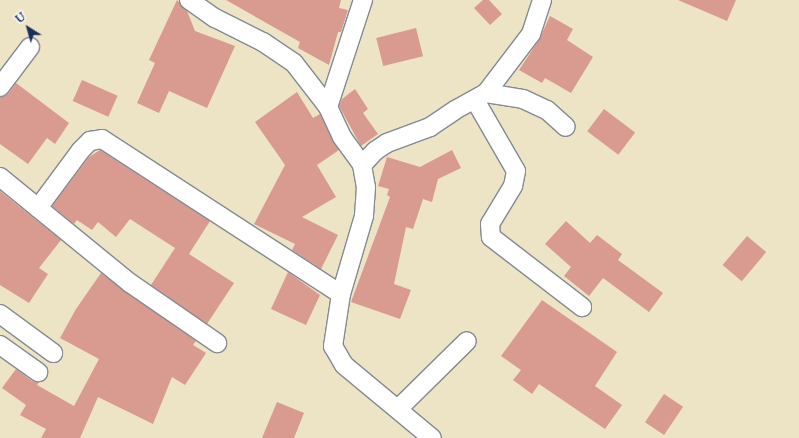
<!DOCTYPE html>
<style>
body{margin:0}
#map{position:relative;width:799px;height:438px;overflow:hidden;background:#ede4c6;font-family:"IM FELL Double Pica",serif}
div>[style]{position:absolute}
.building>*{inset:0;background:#d99a8f;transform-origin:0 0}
.roads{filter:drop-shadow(1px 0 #848a92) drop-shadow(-1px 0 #848a92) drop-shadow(0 1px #848a92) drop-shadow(0 -1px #848a92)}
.street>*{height:18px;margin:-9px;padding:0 9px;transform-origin:9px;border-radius:9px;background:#fff}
span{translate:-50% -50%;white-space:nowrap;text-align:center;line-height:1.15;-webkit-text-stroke:3px #fdfcf7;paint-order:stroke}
.north{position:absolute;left:8px;top:8px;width:40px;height:40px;-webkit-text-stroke:3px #fdfcf7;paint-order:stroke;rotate:323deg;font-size:11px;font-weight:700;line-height:16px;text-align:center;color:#1b2f5e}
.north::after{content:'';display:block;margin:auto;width:14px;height:18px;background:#1b2f5e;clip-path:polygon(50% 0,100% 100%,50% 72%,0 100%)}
</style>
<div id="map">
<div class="building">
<div style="clip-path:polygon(177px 0,187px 11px,195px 31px,235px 46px,207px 108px,169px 91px,159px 113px,137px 103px,155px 63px,149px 60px)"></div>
<div style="clip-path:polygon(226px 0,341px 0,339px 8px,348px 10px,341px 32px,338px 32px,329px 65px,298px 48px,300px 42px)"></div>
<div style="clip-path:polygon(483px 0,489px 0,502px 14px,490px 25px,474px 8px)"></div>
<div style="clip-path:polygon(678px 0,736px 0,727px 21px)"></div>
<div style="clip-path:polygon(550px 16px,573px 29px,567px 40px,593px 57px,571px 93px,545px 78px,542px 83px,519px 70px,539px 40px)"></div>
<div style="left:416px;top:28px;width:29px;height:41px;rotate:76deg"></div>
<div style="left:82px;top:80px;width:39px;height:23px;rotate:24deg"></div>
<div style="clip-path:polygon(16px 83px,69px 123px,55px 144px,47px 138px,28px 164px,0 144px,0 97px,8px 94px)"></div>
<div style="clip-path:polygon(355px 89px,368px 109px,363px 113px,378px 134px,361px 146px,339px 106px,342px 99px)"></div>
<div style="clip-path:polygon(297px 92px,313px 118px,320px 114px,339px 150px,317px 165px,336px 197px,302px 217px,338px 235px,321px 269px,292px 250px,295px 244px,254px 224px,285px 165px,255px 122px)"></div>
<div style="left:604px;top:109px;width:39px;height:28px;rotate:37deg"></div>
<div style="clip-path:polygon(100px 150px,210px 221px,189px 254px,234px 283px,207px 324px,151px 285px,175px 248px,130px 219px,116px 237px,98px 222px,92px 230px,77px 220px,74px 224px,52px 206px,89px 157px)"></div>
<div style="clip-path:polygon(452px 150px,461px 168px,438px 179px,432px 202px,423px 199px,413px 229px,406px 227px,394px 284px,411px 290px,400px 319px,351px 302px,390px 197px,387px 195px,389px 189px,378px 186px,387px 157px,420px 167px)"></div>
<div style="clip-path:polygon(0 191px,61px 240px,39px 268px,48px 274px,29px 303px,0 285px)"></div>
<div style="clip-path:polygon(566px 221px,590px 243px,597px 235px,622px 254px,618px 260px,663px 293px,649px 312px,603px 278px,589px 296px,564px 276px,571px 267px,545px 244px)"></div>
<div style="left:747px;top:236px;width:25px;height:38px;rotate:40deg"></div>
<div style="clip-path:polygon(288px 272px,320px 295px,306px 325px,271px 309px)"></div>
<div style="clip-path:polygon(101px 273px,196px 341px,193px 345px,206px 353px,185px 385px,172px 377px,153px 424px,98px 397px,80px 438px,41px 438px,46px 429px,20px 415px,26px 405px,2px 388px,16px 369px,32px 381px,39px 382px,37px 385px,74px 406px,99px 359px,60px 338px,76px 309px)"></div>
<div style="clip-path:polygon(542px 300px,617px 352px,595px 386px,622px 405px,605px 429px,539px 384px,532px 394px,513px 380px,521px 370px,501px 356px)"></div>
<div style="left:664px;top:394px;width:23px;height:34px;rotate:34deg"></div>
<div style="clip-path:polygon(277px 402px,304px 413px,294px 438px,262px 438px)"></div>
</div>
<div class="roads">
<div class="street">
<div style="left:189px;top:0;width:32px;rotate:35deg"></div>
<div style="left:215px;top:18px;width:54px;rotate:26.6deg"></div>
<div style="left:263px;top:42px;width:37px;rotate:34deg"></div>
<div style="left:294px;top:63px;width:56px;rotate:52.3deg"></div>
<div style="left:328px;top:107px;width:33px;rotate:65deg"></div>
<div style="left:342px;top:137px;width:34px;rotate:54deg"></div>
<div style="left:362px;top:165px;width:22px;rotate:80deg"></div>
<div style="left:366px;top:187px;width:29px;rotate:94deg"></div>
<div style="left:364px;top:216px;width:81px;rotate:106.4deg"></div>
<div style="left:341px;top:294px;width:53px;rotate:98.7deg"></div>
<div style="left:333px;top:346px;width:22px;rotate:60deg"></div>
<div style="left:344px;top:365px;width:114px;rotate:39.7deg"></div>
<div style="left:0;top:87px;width:50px;rotate:-53.1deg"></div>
<div style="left:486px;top:93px;width:74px;rotate:-52.7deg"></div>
<div style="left:531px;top:34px;width:36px;rotate:-72deg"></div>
<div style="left:475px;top:100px;width:82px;rotate:60deg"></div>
<div style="left:516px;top:171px;width:15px;rotate:101deg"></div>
<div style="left:513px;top:186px;width:44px;rotate:121.2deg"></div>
<div style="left:490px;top:224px;width:13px;rotate:86deg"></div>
<div style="left:491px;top:237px;width:115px;rotate:37.6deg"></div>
<div style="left:328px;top:107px;width:113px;rotate:-71.9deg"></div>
<div style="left:362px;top:165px;width:19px;rotate:-47deg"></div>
<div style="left:375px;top:151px;width:14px;rotate:-34deg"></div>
<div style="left:387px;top:143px;width:46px;rotate:-20.4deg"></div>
<div style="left:430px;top:127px;width:30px;rotate:-34deg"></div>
<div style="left:455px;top:110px;width:35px;rotate:-29deg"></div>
<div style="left:486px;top:93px;width:37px;rotate:9deg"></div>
<div style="left:523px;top:99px;width:26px;rotate:25deg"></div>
<div style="left:547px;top:110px;width:25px;rotate:42deg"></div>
<div style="left:0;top:177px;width:168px;rotate:39.2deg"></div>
<div style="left:130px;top:283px;width:106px;rotate:34.6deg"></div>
<div style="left:38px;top:208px;width:72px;rotate:-53.4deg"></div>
<div style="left:81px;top:150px;width:13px;rotate:-45deg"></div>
<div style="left:90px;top:141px;width:12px;rotate:-9deg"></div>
<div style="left:102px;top:139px;width:285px;rotate:33deg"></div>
<div style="left:0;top:314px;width:66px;rotate:36.3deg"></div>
<div style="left:0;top:345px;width:47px;rotate:35.4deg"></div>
<div style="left:399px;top:408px;width:95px;rotate:-44.6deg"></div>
</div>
</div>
<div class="north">U</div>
</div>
